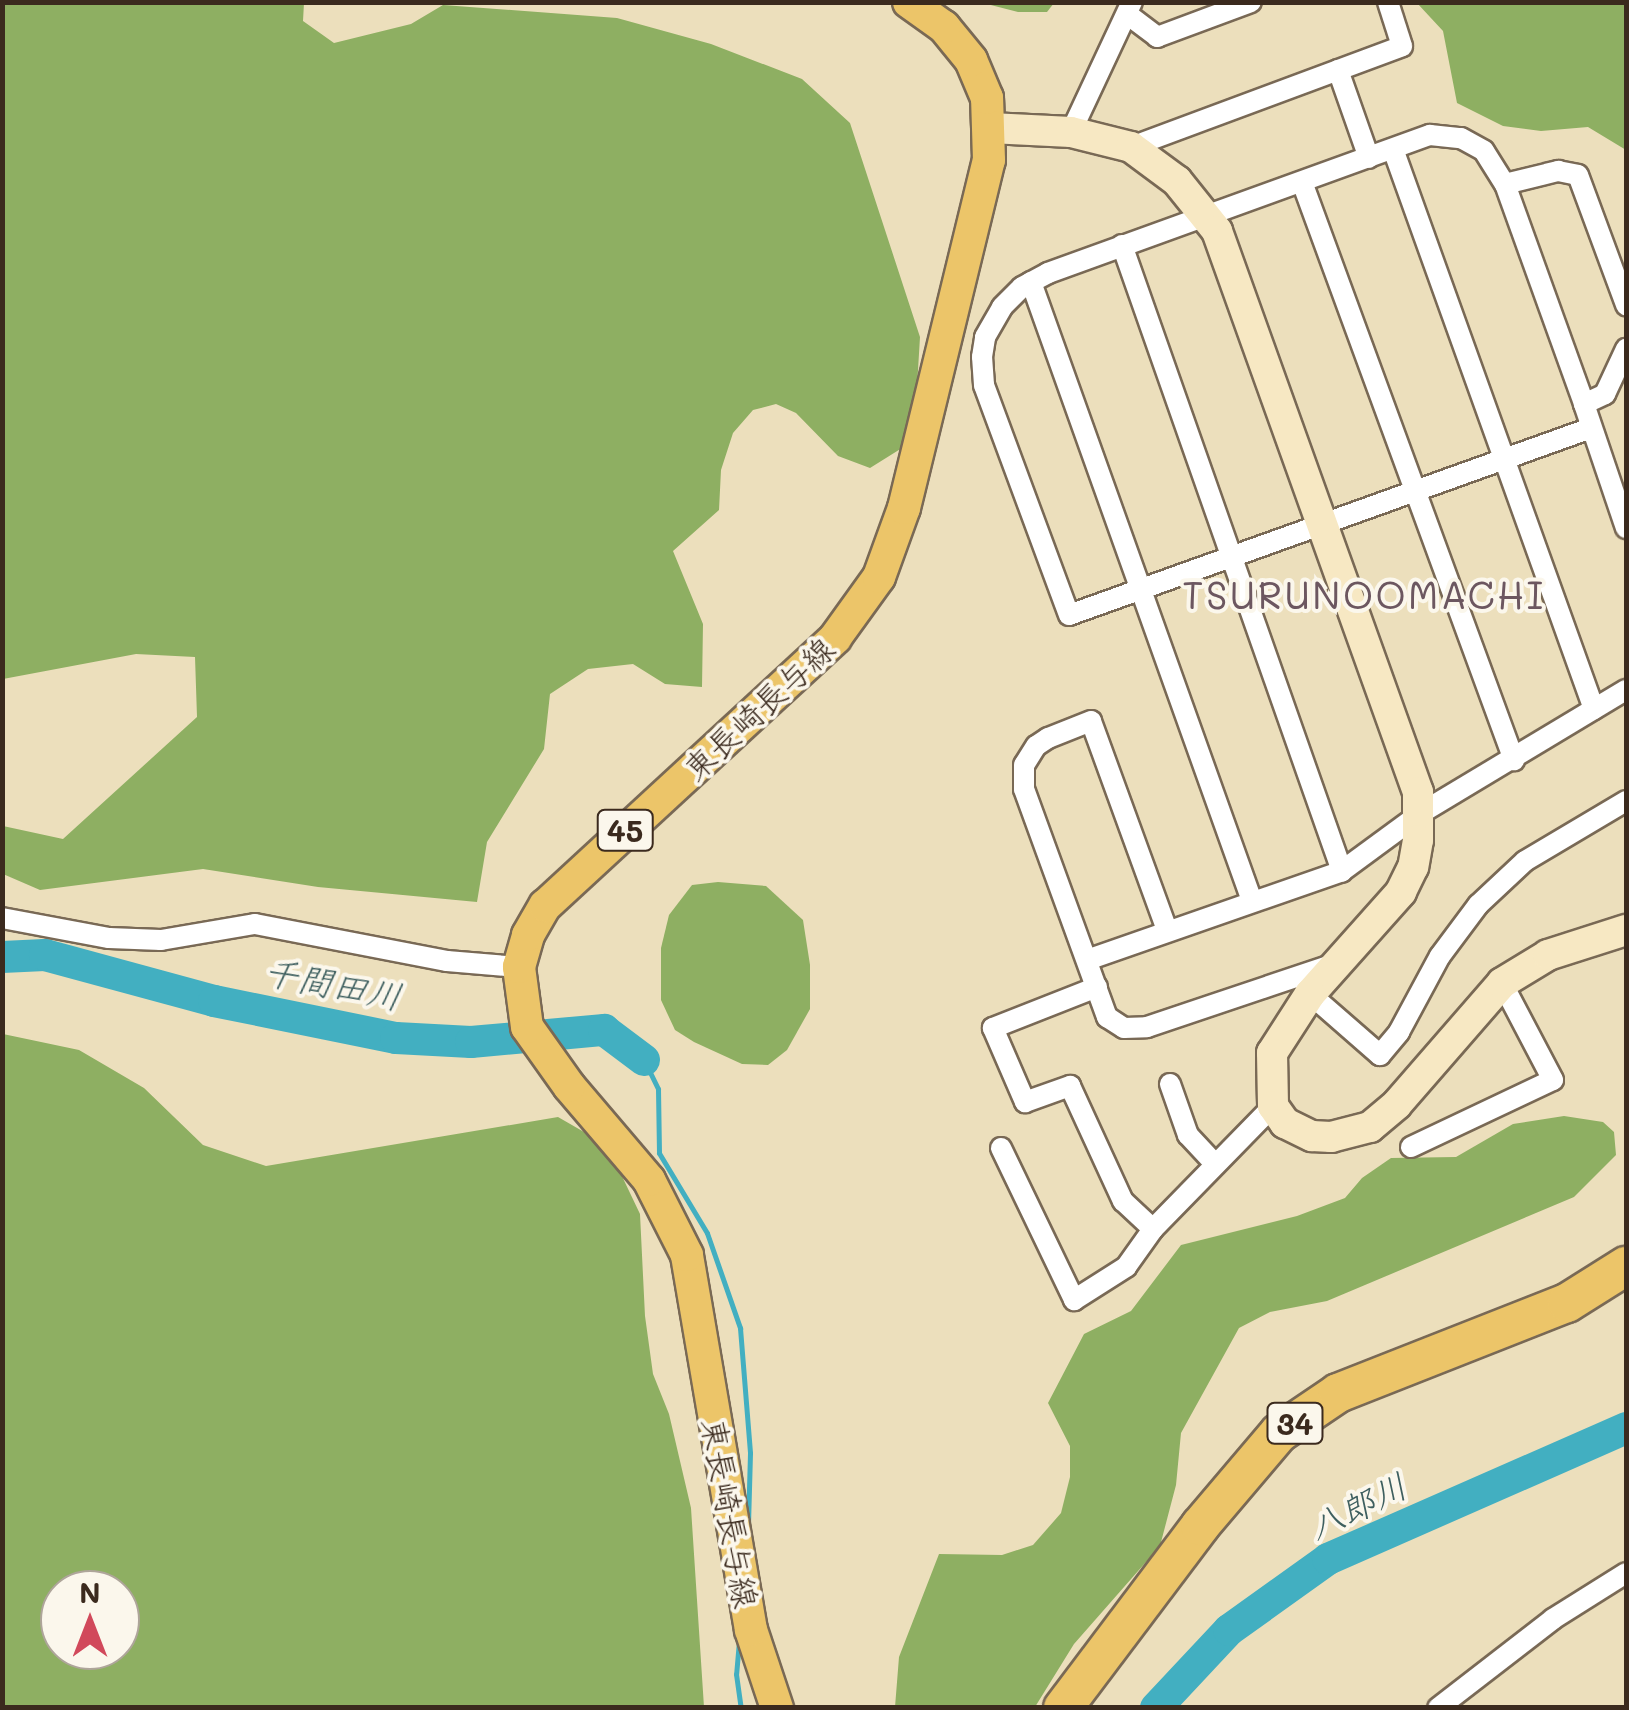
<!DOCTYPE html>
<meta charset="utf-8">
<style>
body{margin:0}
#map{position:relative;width:1629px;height:1710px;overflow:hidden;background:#ecdfbc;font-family:Mali,"Klee One",sans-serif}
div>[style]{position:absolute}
.forest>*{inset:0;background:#8eaf62}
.stream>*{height:5px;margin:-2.5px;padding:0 2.5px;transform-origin:2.5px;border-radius:2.5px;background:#42afc1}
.river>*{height:32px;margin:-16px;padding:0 16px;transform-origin:16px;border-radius:16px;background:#42afc1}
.roads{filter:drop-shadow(2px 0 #796955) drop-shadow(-2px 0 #796955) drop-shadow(0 2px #796955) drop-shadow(0 -2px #796955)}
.street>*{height:20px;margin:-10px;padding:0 10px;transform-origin:10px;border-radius:10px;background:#fff}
.secondary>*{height:30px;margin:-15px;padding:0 15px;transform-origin:15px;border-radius:15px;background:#f7e8c3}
.primary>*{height:32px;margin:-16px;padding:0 16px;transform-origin:16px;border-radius:16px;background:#ecc569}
.highway>*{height:38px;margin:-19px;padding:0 19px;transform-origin:19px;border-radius:19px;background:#ecc569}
span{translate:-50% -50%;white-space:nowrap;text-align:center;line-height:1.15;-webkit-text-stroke:8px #fbf7ec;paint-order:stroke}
.shield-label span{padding:2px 8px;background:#fbf7ec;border:2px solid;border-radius:8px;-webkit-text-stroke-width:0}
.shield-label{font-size:30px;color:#3b2a1e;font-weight:700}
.street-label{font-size:32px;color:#3b2a1e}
.water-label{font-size:35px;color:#3e5f5f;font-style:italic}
.quarter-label{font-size:38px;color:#6c5760;letter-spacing:2.5px}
.frame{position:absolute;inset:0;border:5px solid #3b2a1e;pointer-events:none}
.north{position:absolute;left:40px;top:1570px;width:100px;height:100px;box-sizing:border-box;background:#fbf7ec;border:2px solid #aea59a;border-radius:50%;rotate:0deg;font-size:28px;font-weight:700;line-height:40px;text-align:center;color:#3b2a1e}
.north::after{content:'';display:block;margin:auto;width:35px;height:45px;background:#d1495b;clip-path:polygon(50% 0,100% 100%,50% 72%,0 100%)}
</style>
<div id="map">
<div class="forest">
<div style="clip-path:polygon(2px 3px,304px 3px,303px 21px,334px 43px,411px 24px,443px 5px,617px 18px,711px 44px,802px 79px,850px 123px,920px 337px,916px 403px,902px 448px,870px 468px,838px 456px,796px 413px,776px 404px,753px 410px,733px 433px,721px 470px,719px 510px,673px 551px,703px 624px,702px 687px,665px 684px,633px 664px,588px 669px,550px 694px,544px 749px,487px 842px,477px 902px,318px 887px,203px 869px,40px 890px,3px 874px,3px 826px,63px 839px,197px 717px,195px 657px,136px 654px,3px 679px)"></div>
<div style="clip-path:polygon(983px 3px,1054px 3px,1047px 12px,1018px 12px)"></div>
<div style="clip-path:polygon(1417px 3px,1626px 3px,1626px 150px,1588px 127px,1541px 131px,1503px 126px,1457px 103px,1443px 31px)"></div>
<div style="clip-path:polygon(718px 882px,766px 886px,803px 920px,810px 965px,810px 1009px,787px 1050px,768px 1065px,742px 1064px,694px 1042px,675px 1030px,661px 1000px,661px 948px,669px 915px,692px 885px)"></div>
<div style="clip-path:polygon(evenodd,3px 1034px,79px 1050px,144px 1088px,203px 1145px,266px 1166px,558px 1117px,591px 1136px,620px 1172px,640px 1214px,645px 1316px,653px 1374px,669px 1414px,691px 1508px,704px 1707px,3px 1708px,3px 1034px,60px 1590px,120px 1590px,120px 1650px,60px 1650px,60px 1590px)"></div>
<div style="clip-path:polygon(1564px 1116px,1603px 1122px,1614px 1132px,1616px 1155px,1574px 1197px,1327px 1301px,1270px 1312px,1239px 1328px,1181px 1433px,1176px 1485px,1160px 1546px,1074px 1644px,1035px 1707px,895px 1707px,899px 1657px,939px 1554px,1002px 1555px,1033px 1545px,1061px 1513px,1070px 1477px,1070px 1446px,1048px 1403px,1084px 1334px,1131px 1311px,1181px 1245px,1297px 1216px,1345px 1198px,1362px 1178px,1391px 1158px,1456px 1157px,1513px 1124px)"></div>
</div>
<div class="stream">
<div style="left:644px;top:1060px;width:32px;rotate:64deg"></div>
<div style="left:658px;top:1089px;width:64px;rotate:89.1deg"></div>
<div style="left:659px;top:1153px;width:93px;rotate:59deg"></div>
<div style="left:707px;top:1233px;width:101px;rotate:70.8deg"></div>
<div style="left:740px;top:1328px;width:125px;rotate:85.4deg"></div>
<div style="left:750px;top:1453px;width:72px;rotate:91.6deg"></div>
<div style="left:739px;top:1641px;width:33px;rotate:95deg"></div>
<div style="left:736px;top:1674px;width:34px;rotate:82deg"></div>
</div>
<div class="river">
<div style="left:2px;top:957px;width:43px;rotate:-2.7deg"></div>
<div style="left:45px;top:955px;width:175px;rotate:15.2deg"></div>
<div style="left:214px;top:1001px;width:186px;rotate:11.5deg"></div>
<div style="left:396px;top:1038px;width:75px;rotate:3.1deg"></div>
<div style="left:471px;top:1042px;width:134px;rotate:-5.2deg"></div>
<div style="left:604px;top:1030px;width:50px;rotate:36.9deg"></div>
<div style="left:1156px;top:1708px;width:107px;rotate:-46.9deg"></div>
<div style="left:1229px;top:1630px;width:122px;rotate:-35.6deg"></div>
<div style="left:1328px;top:1559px;width:326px;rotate:-23.7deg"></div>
</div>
<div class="roads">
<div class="street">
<div style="left:1127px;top:14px;width:38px;rotate:37deg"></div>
<div style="left:1157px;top:37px;width:100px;rotate:-20.4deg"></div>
<div style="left:1338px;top:70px;width:93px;rotate:70.6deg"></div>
<div style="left:1071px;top:132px;width:144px;rotate:-64.9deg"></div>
<div style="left:1131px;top:147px;width:289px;rotate:-20.4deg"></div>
<div style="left:1402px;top:46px;width:46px;rotate:-107.7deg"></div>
<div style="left:1393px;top:149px;width:595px;rotate:70.26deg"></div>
<div style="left:1302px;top:182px;width:616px;rotate:69.86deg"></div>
<div style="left:1505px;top:184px;width:55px;rotate:-13.8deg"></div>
<div style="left:1558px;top:171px;width:20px;rotate:11deg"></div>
<div style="left:1578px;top:175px;width:139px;rotate:69.7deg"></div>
<div style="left:1122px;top:245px;width:664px;rotate:70.64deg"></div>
<div style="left:1031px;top:282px;width:657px;rotate:70.35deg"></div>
<div style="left:1584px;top:404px;width:23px;rotate:-25deg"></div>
<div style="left:1605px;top:394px;width:50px;rotate:-65deg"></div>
<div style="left:1591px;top:428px;width:554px;rotate:160.29deg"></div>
<div style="left:1069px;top:615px;width:245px;rotate:-110.3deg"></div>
<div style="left:984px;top:385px;width:28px;rotate:-94deg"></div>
<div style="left:982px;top:357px;width:20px;rotate:-81deg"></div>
<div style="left:985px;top:337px;width:34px;rotate:-60deg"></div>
<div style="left:1002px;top:307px;width:28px;rotate:-45deg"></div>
<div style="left:1022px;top:287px;width:30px;rotate:-28deg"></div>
<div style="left:1048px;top:273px;width:406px;rotate:-19.9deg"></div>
<div style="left:1430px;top:135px;width:31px;rotate:6deg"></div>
<div style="left:1461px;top:138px;width:26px;rotate:29deg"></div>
<div style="left:1484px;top:151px;width:39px;rotate:58deg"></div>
<div style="left:1505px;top:184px;width:234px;rotate:70.2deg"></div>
<div style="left:1584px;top:404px;width:131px;rotate:71.3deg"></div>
<div style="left:2px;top:918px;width:109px;rotate:10.6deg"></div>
<div style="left:109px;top:938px;width:52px;rotate:2.2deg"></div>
<div style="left:161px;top:940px;width:95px;rotate:-9.7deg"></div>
<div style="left:255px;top:924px;width:196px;rotate:10.9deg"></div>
<div style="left:447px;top:961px;width:72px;rotate:4.8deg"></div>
<div style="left:1167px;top:930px;width:222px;rotate:-110deg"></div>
<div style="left:1091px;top:721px;width:46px;rotate:158.4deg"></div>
<div style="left:1048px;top:738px;width:14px;rotate:146deg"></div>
<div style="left:1036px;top:746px;width:22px;rotate:122deg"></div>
<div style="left:1024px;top:765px;width:24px;rotate:90deg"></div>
<div style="left:1024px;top:789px;width:243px;rotate:70deg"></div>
<div style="left:1107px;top:1017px;width:20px;rotate:33deg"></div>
<div style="left:1124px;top:1028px;width:23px;rotate:-2deg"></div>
<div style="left:1147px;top:1027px;width:197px;rotate:-18.6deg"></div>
<div style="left:1087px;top:960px;width:270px;rotate:-19.2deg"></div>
<div style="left:1342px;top:871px;width:98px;rotate:-36.3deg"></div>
<div style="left:1421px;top:813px;width:239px;rotate:-31deg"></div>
<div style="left:1097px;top:987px;width:112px;rotate:158.5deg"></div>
<div style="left:993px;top:1028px;width:81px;rotate:66.6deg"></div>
<div style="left:1025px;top:1102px;width:48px;rotate:-19.6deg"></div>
<div style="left:1070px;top:1086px;width:127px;rotate:65.3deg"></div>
<div style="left:1123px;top:1201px;width:41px;rotate:43deg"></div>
<div style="left:1310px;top:994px;width:93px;rotate:41.1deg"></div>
<div style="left:1380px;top:1055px;width:30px;rotate:-50deg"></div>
<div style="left:1399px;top:1032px;width:86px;rotate:-61.7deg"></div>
<div style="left:1440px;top:956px;width:64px;rotate:-53.3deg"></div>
<div style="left:1478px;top:905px;width:64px;rotate:-43.1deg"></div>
<div style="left:1525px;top:861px;width:117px;rotate:-30.7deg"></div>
<div style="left:1170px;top:1084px;width:54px;rotate:70.6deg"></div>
<div style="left:1188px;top:1135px;width:38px;rotate:47deg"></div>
<div style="left:1411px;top:1147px;width:157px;rotate:-25.3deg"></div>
<div style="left:1553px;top:1080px;width:110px;rotate:-117.7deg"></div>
<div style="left:1001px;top:1148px;width:169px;rotate:64.3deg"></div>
<div style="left:1074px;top:1300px;width:62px;rotate:-32.4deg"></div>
<div style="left:1126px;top:1267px;width:47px;rotate:-54.6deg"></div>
<div style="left:1153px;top:1229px;width:172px;rotate:-45.7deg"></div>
<div style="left:1438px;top:1708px;width:145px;rotate:-37.7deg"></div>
<div style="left:1553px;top:1619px;width:86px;rotate:-32.2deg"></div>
</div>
<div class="secondary">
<div style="left:990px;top:128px;width:81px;rotate:2.8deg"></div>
<div style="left:1071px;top:132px;width:62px;rotate:14deg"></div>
<div style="left:1131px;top:147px;width:57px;rotate:36.5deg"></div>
<div style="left:1177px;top:181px;width:64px;rotate:51.3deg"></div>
<div style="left:1217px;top:231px;width:596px;rotate:70.29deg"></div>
<div style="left:1418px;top:792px;width:48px;rotate:90deg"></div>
<div style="left:1418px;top:840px;width:27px;rotate:100deg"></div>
<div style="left:1413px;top:867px;width:28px;rotate:116deg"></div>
<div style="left:1401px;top:892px;width:137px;rotate:131.7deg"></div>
<div style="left:1310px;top:994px;width:70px;rotate:122.8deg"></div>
<div style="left:1272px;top:1053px;width:53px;rotate:88.9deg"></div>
<div style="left:1273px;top:1106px;width:21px;rotate:55deg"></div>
<div style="left:1285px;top:1123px;width:30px;rotate:26deg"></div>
<div style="left:1312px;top:1136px;width:19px;rotate:3deg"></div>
<div style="left:1331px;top:1137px;width:40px;rotate:-14.4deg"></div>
<div style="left:1370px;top:1127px;width:35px;rotate:-40deg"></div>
<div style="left:1397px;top:1104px;width:160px;rotate:-49deg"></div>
<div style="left:1502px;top:983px;width:54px;rotate:-31.3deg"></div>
<div style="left:1548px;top:955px;width:82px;rotate:-17.8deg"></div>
</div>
<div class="primary">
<div style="left:777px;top:1708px;width:82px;rotate:-108.4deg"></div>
<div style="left:751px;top:1630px;width:380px;rotate:-99.7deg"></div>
<div style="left:687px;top:1255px;width:84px;rotate:-116.9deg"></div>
<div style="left:649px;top:1180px;width:123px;rotate:-130.4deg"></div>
<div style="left:569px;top:1086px;width:72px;rotate:-125.4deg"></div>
<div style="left:527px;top:1027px;width:61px;rotate:-97.6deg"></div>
<div style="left:519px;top:967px;width:33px;rotate:-74deg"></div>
<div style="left:528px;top:935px;width:34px;rotate:-60deg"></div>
<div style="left:545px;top:906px;width:395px;rotate:-42.7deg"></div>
<div style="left:835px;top:638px;width:75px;rotate:-54.2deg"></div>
<div style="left:879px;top:577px;width:73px;rotate:-70.1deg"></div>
<div style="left:904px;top:508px;width:358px;rotate:-76.3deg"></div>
<div style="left:989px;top:160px;width:62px;rotate:-91.8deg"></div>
<div style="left:987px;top:98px;width:41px;rotate:-112.8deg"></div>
<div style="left:971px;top:60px;width:43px;rotate:-129.3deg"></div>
<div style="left:944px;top:27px;width:43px;rotate:-144.5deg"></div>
</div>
<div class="highway">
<div style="left:1063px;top:1708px;width:228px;rotate:-53deg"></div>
<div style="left:1200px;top:1526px;width:122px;rotate:-49.7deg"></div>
<div style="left:1279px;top:1433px;width:71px;rotate:-34.1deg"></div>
<div style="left:1338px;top:1393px;width:246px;rotate:-21.5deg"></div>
<div style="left:1567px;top:1303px;width:70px;rotate:-32.1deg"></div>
</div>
</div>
<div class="shield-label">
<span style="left:625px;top:830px">45</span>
<span style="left:1295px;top:1423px">34</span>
</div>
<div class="street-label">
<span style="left:758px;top:708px;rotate:-43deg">東長崎長与線</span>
<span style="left:731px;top:1513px;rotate:80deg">東長崎長与線</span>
</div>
<div class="water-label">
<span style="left:333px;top:983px;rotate:11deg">千間田川</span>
<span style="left:1357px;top:1505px;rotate:-26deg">八郎川</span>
</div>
<div class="quarter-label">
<span style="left:1364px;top:595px">TSURUNOOMACHI</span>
</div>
<div class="frame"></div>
<div class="north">N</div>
</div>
